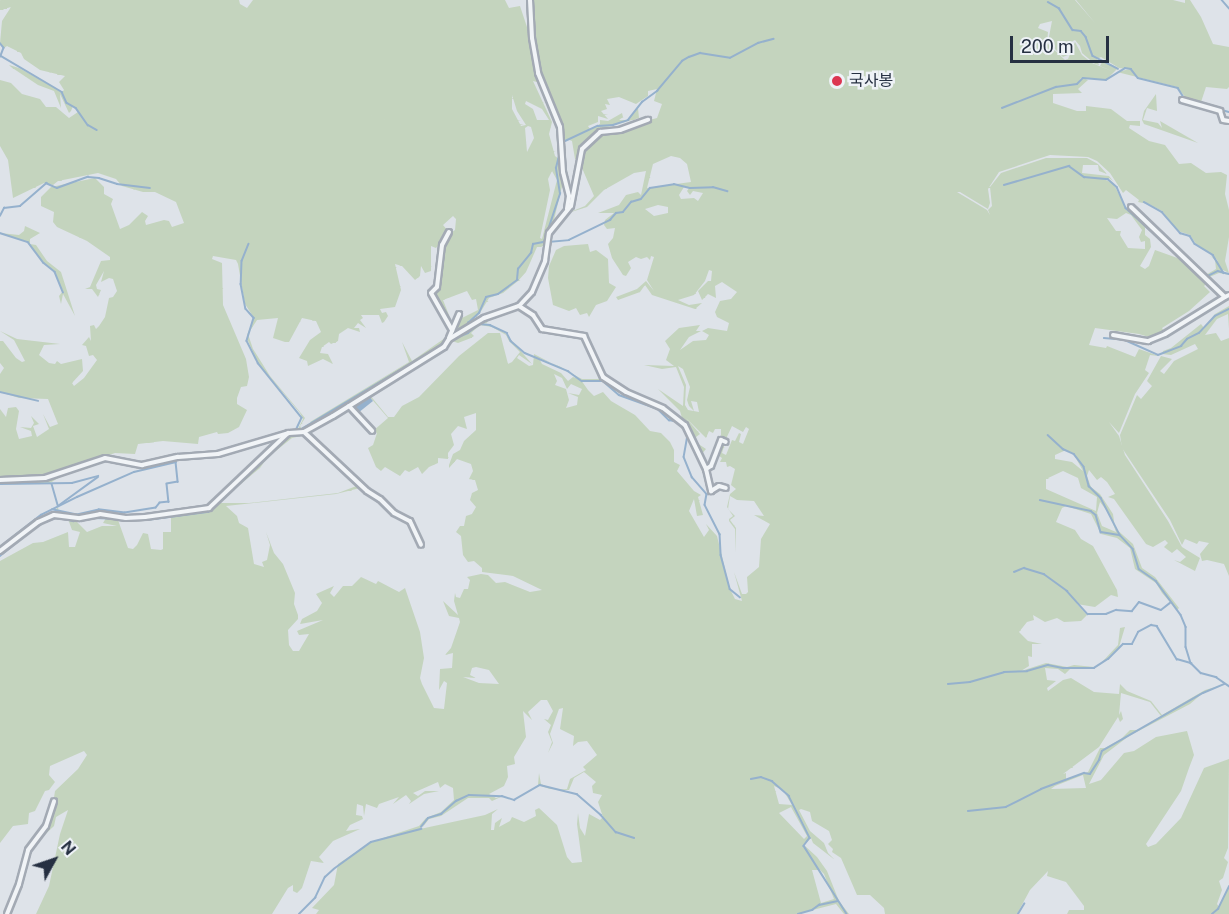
<!DOCTYPE html>
<meta charset="utf-8">
<style>
body{margin:0}
#map{position:relative;width:1229px;height:914px;overflow:hidden;background:#dee3e9;font-family:"Public Sans","Noto Sans KR",sans-serif}
div>[style]{position:absolute}
.green>*{inset:0;background:#c4d4be}
.water>*{inset:0;background:#95b1cd}
.stream>*{height:1.5px;margin:-0.75px;padding:0 0.75px;transform-origin:0.75px;border-radius:0.75px;background:#95b1cd}
.roads{filter:drop-shadow(2px 0 #a3aab4) drop-shadow(-2px 0 #a3aab4) drop-shadow(0 2px #a3aab4) drop-shadow(0 -2px #a3aab4)}
.minor>*{height:4px;margin:-2px;padding:0 2px;transform-origin:2px;border-radius:2px;background:#f1f4f7}
.dots>*{width:16px;height:16px;translate:-50% -50%;box-sizing:border-box;border:3px solid #eef2f7;border-radius:50%}
span{translate:-50% -50%;white-space:nowrap;text-align:center;line-height:1.15;-webkit-text-stroke:5px #eef2f7;paint-order:stroke}
.poi-label{font-size:16px;color:#263042}
.left{translate:0 -50%;text-align:left}
.north{position:absolute;left:24px;top:830px;width:60px;height:60px;-webkit-text-stroke:4px #eef2f7;paint-order:stroke;rotate:50deg;font-size:16px;font-weight:700;line-height:24px;text-align:center;color:#263042}
.north::after{content:'';display:block;margin:auto;width:21px;height:27px;background:#263042;clip-path:polygon(50% 0,100% 100%,50% 72%,0 100%)}
.scale{position:absolute;left:1010px;top:36px;width:99px;height:27px;box-sizing:border-box;border:3px solid #263042;border-top:0;padding-left:8px;font-size:18px;line-height:21px;white-space:nowrap;color:#263042;-webkit-text-stroke:4px #eef2f7;paint-order:stroke}
</style>
<div id="map">
<div class="green">
<div style="clip-path:polygon(evenodd,0 0,239px 0,240px 4px,247px 8px,253px 0,505px 0,509px 8px,520px 6px,527px 27px,531px 0,1075px 0,1095px 23px,1076px 0,1173px 0,1185px 3px,1185px 0,1190px 0,1201px 17px,1213px 44px,1229px 47px,1229px 87px,1227px 89px,1206px 87px,1201px 102px,1186px 98px,1177px 87px,1117px 72px,1130px 69px,1119px 68px,1101px 57px,1097px 59px,1099px 65px,1095px 64px,1082px 53px,1080px 46px,1075px 40px,1071px 42px,1068px 55px,1063px 57px,1048px 42px,1052px 21px,1040px 24px,1038px 28px,1048px 32px,1047px 43px,1065px 60px,1068px 59px,1075px 42px,1082px 55px,1092px 63px,1114px 72px,1100px 66px,1103px 60px,1118px 68px,1106px 80px,1081px 78px,1077px 84px,1083px 78px,1088px 80px,1078px 89px,1082px 93px,1053px 94px,1053px 103px,1077px 111px,1086px 111px,1086px 106px,1111px 109px,1127px 121px,1140px 121px,1140px 126px,1130px 125px,1129px 128px,1149px 141px,1165px 145px,1179px 164px,1191px 163px,1206px 173px,1221px 172px,1227px 175px,1225px 194px,1229px 210px,1229px 237px,1225px 261px,1229px 273px,1223px 270px,1223px 273px,1229px 275px,1219px 273px,1207px 278px,1204px 276px,1216px 269px,1215px 260px,1209px 255px,1218px 261px,1213px 255px,1196px 244px,1190px 235px,1178px 231px,1162px 211px,1149px 204px,1138px 202px,1139px 200px,1126px 190px,1123px 193px,1110px 173px,1097px 161px,1088px 157px,1050px 155px,999px 172px,988px 189px,990px 203px,988px 209px,960px 192px,957px 192px,987px 210px,990px 215px,988px 210px,992px 206px,990px 187px,1001px 173px,1046px 158px,1087px 158px,1098px 164px,1107px 174px,1099px 171px,1098px 165px,1083px 165px,1082px 173px,1109px 176px,1113px 181px,1109px 178px,1103px 179px,1113px 183px,1126px 208px,1145px 224px,1145px 235px,1150px 239px,1151px 247px,1140px 266px,1145px 269px,1149px 266px,1155px 250px,1183px 260px,1207px 283px,1204px 286px,1210px 292px,1189px 311px,1162px 328px,1165px 333px,1152px 338px,1139px 334px,1095px 328px,1089px 345px,1106px 348px,1107px 346px,1135px 357px,1139px 349px,1159px 356px,1150px 355px,1145px 370px,1149px 373px,1135px 394px,1119px 433px,1109px 422px,1119px 436px,1125px 455px,1168px 521px,1182px 547px,1200px 558px,1195px 571px,1174px 560px,1180px 562px,1186px 557px,1177px 549px,1172px 553px,1164px 547px,1168px 543px,1165px 540px,1153px 547px,1146px 544px,1114px 499px,1108px 497px,1115px 494px,1107px 482px,1101px 477px,1097px 480px,1089px 470px,1087px 476px,1091px 487px,1100px 494px,1113px 514px,1115px 528px,1133px 544px,1142px 568px,1155px 577px,1179px 608px,1177px 610px,1162px 593px,1156px 583px,1135px 569px,1130px 548px,1117px 538px,1101px 534px,1091px 514px,1066px 506px,1062px 508px,1056px 522px,1075px 530px,1081px 539px,1093px 546px,1117px 590px,1118px 597px,1111px 595px,1095px 607px,1077px 604px,1087px 615px,1081px 621px,1064px 622px,1057px 618px,1045px 622px,1033px 615px,1034px 620px,1027px 622px,1019px 632px,1028px 641px,1042px 644px,1032px 644px,1032px 657px,1028px 656px,1029px 666px,1021px 671px,1046px 663px,1067px 667px,1074px 665px,1094px 667px,1100px 665px,1102px 662px,1118px 645px,1120px 628px,1125px 627px,1119px 647px,1100px 665px,1094px 668px,1071px 668px,1065px 674px,1058px 669px,1045px 668px,1047px 680px,1056px 681px,1047px 688px,1048px 691px,1063px 680px,1071px 678px,1094px 692px,1119px 694px,1120px 684px,1127px 691px,1151px 701px,1162px 715px,1205px 690px,1222px 685px,1204px 692px,1190px 704px,1129px 736px,1104px 755px,1089px 784px,1101px 780px,1124px 753px,1134px 751px,1156px 737px,1187px 731px,1194px 755px,1189px 768px,1181px 791px,1146px 844px,1148px 847px,1156px 844px,1181px 818px,1204px 768px,1229px 759px,1228px 848px,1224px 858px,1228px 862px,1223px 878px,1219px 881px,1222px 890px,1217px 904px,1219px 907px,1229px 886px,1229px 914px,1067px 914px,1069px 910px,1084px 910px,1084px 906px,1066px 882px,1047px 876px,1048px 871px,1030px 890px,1017px 914px,885px 914px,884px 908px,870px 895px,857px 895px,841px 858px,832px 852px,833px 849px,828px 844px,832px 840px,829px 831px,812px 821px,810px 812px,801px 809px,799px 810px,810px 831px,824px 843px,828px 853px,835px 860px,813px 843px,811px 838px,804px 845px,817px 857px,827px 871px,839px 901px,849px 914px,844px 914px,836px 904px,797px 914px,316px 914px,319px 910px,312px 908px,334px 885px,338px 864px,371px 842px,419px 826px,426px 818px,441px 812px,454px 800px,453px 788px,445px 784px,440px 788px,438px 782px,413px 793px,418px 796px,425px 791px,439px 791px,424px 794px,409px 804px,411px 801px,406px 795px,393px 804px,399px 797px,379px 804px,377px 808px,366px 804px,364px 816px,363px 806px,357px 804px,356px 815px,362px 816px,363px 819px,350px 825px,346px 831px,360px 829px,333px 841px,319px 857px,324px 863px,311px 861px,302px 888px,297px 893px,293px 891px,293px 885px,288px 888px,272px 914px,36px 914px,49px 886px,60px 834px,68px 810px,56px 817px,54px 826px,32px 847px,51px 817px,55px 791px,78px 769px,87px 755px,84px 751px,50px 766px,49px 775px,55px 782px,49px 790px,45px 791px,35px 811px,29px 813px,28px 824px,13px 826px,0 843px,0 561px,33px 543px,43px 542px,68px 532px,69px 547px,75px 547px,80px 532px,72px 530px,68px 519px,54px 518px,39px 523px,0 555px,0 548px,28px 525px,54px 512px,58px 507px,59px 513px,72px 515px,99px 511px,137px 517px,93px 515px,126px 518px,153px 517px,211px 509px,207px 513px,220px 503px,249px 503px,338px 493px,359px 485px,360px 488px,336px 494px,226px 506px,237px 516px,239px 523px,248px 528px,254px 564px,264px 567px,262px 562px,267px 560px,270px 545px,266px 532px,274px 553px,283px 564px,295px 593px,294px 604px,298px 615px,298px 619px,288px 630px,289px 645px,293px 651px,299px 651px,309px 634px,299px 635px,297px 631px,323px 620px,300px 624px,302px 619px,317px 611px,322px 603px,316px 594px,334px 586px,330px 593px,334px 597px,343px 586px,352px 586px,361px 577px,376px 584px,378px 581px,399px 592px,405px 588px,420px 632px,424px 658px,420px 678px,422px 684px,434px 708px,444px 709px,447px 683px,444px 681px,439px 690px,440px 669px,452px 668px,453px 653px,445px 655px,451px 648px,460px 622px,459px 618px,449px 616px,443px 601px,458px 615px,454px 601px,455px 593px,456px 597px,460px 598px,464px 589px,468px 589px,470px 580px,467px 577px,481px 574px,488px 575px,496px 583px,505px 582px,530px 592px,542px 590px,513px 576px,482px 572px,482px 568px,474px 561px,468px 562px,463px 555px,461px 536px,456px 532px,460px 526px,464px 526px,466px 516px,472px 514px,476px 507px,470px 500px,472px 493px,478px 490px,475px 480px,469px 479px,473px 471px,471px 464px,457px 459px,449px 468px,449px 465px,453px 454px,460px 450px,464px 441px,476px 430px,476px 413px,464px 417px,467px 429px,458px 426px,451px 434px,454px 445px,448px 453px,448px 459px,438px 458px,438px 463px,429px 467px,422px 474px,418px 467px,409px 472px,405px 470px,400px 476px,385px 467px,381px 471px,376px 467px,368px 448px,373px 445px,377px 433px,373px 431px,388px 418px,369px 396px,353px 406px,355px 409px,352px 406px,369px 394px,388px 417px,394px 417px,402px 406px,419px 397px,459px 356px,488px 333px,500px 333px,508px 364px,512px 362px,520px 352px,509px 341px,506px 335px,492px 327px,480px 325px,471px 333px,474px 336px,471px 338px,458px 343px,452px 341px,467px 334px,465px 332px,475px 325px,497px 312px,507px 312px,497px 314px,489px 317px,487px 323px,478px 325px,488px 324px,505px 333px,532px 364px,519px 355px,517px 358px,529px 366px,533px 365px,534px 354px,582px 379px,599px 379px,585px 346px,583px 338px,601px 375px,618px 388px,614px 391px,602px 380px,581px 380px,588px 390px,594px 396px,603px 392px,611px 401px,635px 415px,650px 431px,661px 433px,670px 442px,674px 450px,674px 462px,680px 465px,677px 471px,694px 491px,701px 495px,698px 497px,703px 515px,697px 516px,694px 499px,689px 511px,704px 537px,709px 530px,706px 524px,717px 536px,730px 589px,735px 599px,742px 601px,734px 572px,742px 594px,746px 594px,748px 592px,747px 577px,759px 567px,761px 539px,770px 524px,754px 515px,764px 516px,754px 501px,737px 500px,730px 496px,728px 509px,735px 516px,730px 520px,736px 528px,735px 553px,735px 529px,729px 521px,729px 519px,733px 516px,727px 507px,730px 494px,736px 489px,731px 485px,735px 469px,730px 466px,727px 467px,726px 462px,720px 462px,722px 458px,715px 453px,721px 440px,725px 443px,722px 453px,726px 455px,732px 440px,735px 441px,739px 433px,741px 434px,739px 442px,743px 444px,749px 429px,746px 427px,743px 432px,732px 426px,725px 441px,717px 438px,721px 437px,721px 429px,715px 429px,713px 433px,709px 431px,706px 438px,686px 418px,700px 434px,696px 437px,697px 443px,706px 449px,701px 455px,710px 467px,707px 467px,690px 433px,679px 420px,682px 418px,680px 411px,658px 389px,683px 406px,684px 387px,676px 367px,662px 369px,644px 365px,674px 366px,666px 360px,670px 349px,665px 341px,679px 328px,700px 325px,696px 331px,701px 331px,689px 337px,680px 350px,693px 341px,706px 340px,709px 335px,702px 331px,708px 328px,727px 331px,729px 323px,717px 317px,715px 312px,720px 301px,731px 299px,737px 292px,722px 282px,715px 286px,716px 298px,708px 294px,702px 300px,698px 291px,708px 281px,711px 281px,712px 271px,709px 270px,705px 281px,694px 295px,678px 300px,689px 305px,702px 303px,695px 309px,652px 295px,645px 285px,640px 292px,618px 300px,616px 297px,637px 289px,646px 281px,654px 291px,647px 280px,654px 257px,651px 256px,650px 260px,647px 257px,641px 259px,636px 257px,628px 262px,631px 268px,626px 276px,623px 275px,612px 258px,608px 244px,613px 238px,615px 228px,607px 229px,604px 225px,605px 220px,614px 213px,598px 213px,619px 205px,626px 195px,638px 192px,641px 195px,646px 171px,634px 173px,604px 190px,587px 207px,565px 214px,585px 206px,594px 196px,579px 161px,583px 149px,594px 141px,598px 134px,657px 118px,662px 104px,654px 101px,657px 89px,648px 91px,648px 96px,636px 104px,619px 97px,607px 99px,610px 105px,605px 104px,607px 109px,601px 111px,608px 119px,598px 116px,598px 122px,588px 126px,590px 129px,600px 124px,600px 120px,608px 121px,622px 113px,623px 117px,619px 120px,628px 120px,638px 108px,639px 118px,601px 129px,584px 145px,578px 160px,575px 159px,572px 141px,567px 139px,562px 142px,559px 119px,553px 107px,558px 119px,568px 196px,566px 206px,564px 212px,561px 217px,566px 202px,563px 182px,548px 245px,537px 247px,526px 272px,518px 281px,503px 293px,489px 298px,480px 313px,471px 321px,473px 324px,466px 331px,467px 324px,464px 331px,454px 335px,452px 330px,459px 314px,462px 318px,478px 310px,476px 299px,472px 300px,467px 291px,443px 300px,451px 320px,450px 328px,432px 295px,437px 289px,442px 249px,449px 234px,455px 230px,456px 219px,453px 216px,443px 225px,448px 231px,446px 236px,436px 248px,431px 246px,431px 271px,425px 273px,421px 266px,420px 276px,415px 280px,402px 266px,395px 264px,401px 290px,395px 307px,380px 309px,382px 313px,386px 312px,388px 316px,384px 322px,382px 323px,379px 315px,361px 315px,363px 318px,360px 320px,366px 328px,358px 323px,354px 328px,359px 328px,360px 332px,348px 328px,339px 334px,338px 341px,331px 344px,329px 342px,322px 347px,320px 353px,328px 354px,333px 364px,323px 359px,308px 366px,307px 361px,299px 358px,310px 340px,321px 332px,316px 321px,302px 318px,289px 342px,285px 342px,273px 338px,278px 318px,257px 320px,248px 334px,253px 349px,270px 376px,305px 418px,300px 426px,302px 429px,297px 431px,303px 419px,300px 413px,258px 363px,248px 341px,247px 335px,254px 318px,245px 304px,238px 264px,236px 260px,213px 256px,212px 259px,222px 263px,223px 305px,246px 359px,249px 377px,247px 386px,241px 387px,237px 398px,237px 404px,247px 410px,239px 427px,228px 433px,218px 434px,217px 432px,199px 437px,198px 444px,163px 441px,138px 444px,135px 454px,115px 453px,45px 477px,0 479px,0 409px,6px 417px,8px 408px,16px 407px,19px 411px,16px 429px,19px 439px,32px 436px,31px 431px,20px 427px,31px 428px,34px 423px,31px 416px,39px 424px,33px 426px,37px 437px,49px 429px,43px 414px,50px 427px,58px 424px,48px 399px,19px 398px,0 392px,0 374px,4px 368px,0 363px,0 341px,3px 341px,16px 358px,22px 362px,25px 361px,14px 340px,0 331px,17px 339px,60px 344px,44px 345px,39px 355px,49px 363px,55px 364px,57px 361px,61px 364px,82px 359px,83px 371px,72px 383px,74px 386px,84px 378px,97px 360px,93px 355px,89px 356px,86px 346px,82px 345px,89px 337px,91px 341px,90px 326px,94px 325px,96px 329px,99px 326px,105px 317px,109px 298px,113px 297px,117px 291px,113px 279px,109px 278px,101px 282px,104px 271px,96px 285px,97px 289px,101px 290px,98px 297px,92px 289px,85px 289px,90px 287px,101px 261px,110px 260px,110px 257px,87px 241px,57px 227px,53px 222px,54px 212px,41px 206px,41px 197px,51px 187px,95px 178px,104px 187px,104px 194px,113px 199px,111px 204px,120px 229px,129px 225px,142px 212px,148px 216px,145px 221px,146px 225px,164px 220px,169px 221px,172px 227px,184px 223px,176px 202px,155px 192px,143px 192px,122px 186px,116px 179px,98px 173px,58px 181px,53px 185px,44px 183px,13px 198px,8px 160px,0 146px,0 80px,11px 83px,22px 94px,40px 99px,46px 107px,56px 107px,69px 118px,78px 112px,73px 106px,71px 111px,69px 113px,60px 94px,61px 108px,54px 91px,38px 85px,11px 67px,9px 65px,19px 68px,62px 92px,64px 90px,59px 82px,65px 76px,40px 70px,24px 59px,21px 53px,7px 46px,4px 48px,0 43px,2px 21px,11px 7px,0 10px,0 0,533px 81px,537px 82px,554px 116px,560px 152px,559px 159px,555px 156px,549px 134px,552px 122px,533px 81px,0 0,512px 95px,517px 111px,526px 125px,521px 126px,512px 109px,512px 95px,0 0,526px 101px,542px 109px,549px 120px,537px 120px,533px 109px,525px 104px,526px 101px,0 0,528px 126px,531px 127px,534px 138px,527px 152px,525px 128px,528px 126px,0 0,671px 156px,680px 158px,687px 164px,691px 182px,647px 188px,653px 164px,671px 156px,0 0,552px 171px,557px 180px,542px 239px,540px 238px,550px 190px,548px 179px,552px 171px,0 0,684px 187px,689px 188px,687px 191px,690px 195px,693px 191px,703px 193px,698px 201px,694px 198px,681px 199px,679px 195px,684px 187px,0 0,658px 205px,668px 207px,668px 213px,654px 216px,645px 209px,658px 205px,0 0,1126px 213px,1131px 215px,1142px 230px,1139px 237px,1141px 242px,1145px 241px,1145px 249px,1128px 248px,1120px 235px,1121px 231px,1116px 231px,1107px 218px,1117px 219px,1126px 213px,0 0,539px 358px,561px 367px,579px 379px,573px 377px,568px 381px,561px 373px,542px 364px,539px 358px,0 0,678px 366px,683px 369px,690px 387px,687px 400px,689px 406px,694px 411px,691px 401px,697px 402px,699px 412px,688px 410px,685px 405px,686px 385px,678px 366px,0 0,554px 374px,562px 378px,567px 389px,571px 384px,582px 389px,579px 395px,568px 393px,578px 397px,577px 405px,566px 408px,569px 400px,566px 389px,555px 385px,557px 381px,554px 374px,0 0,1066px 450px,1073px 453px,1083px 471px,1072px 462px,1055px 459px,1055px 455px,1066px 450px,0 0,1063px 471px,1078px 478px,1081px 488px,1097px 497px,1096px 511px,1046px 489px,1046px 479px,1063px 471px,0 0,1100px 502px,1110px 515px,1116px 532px,1102px 526px,1097px 513px,1100px 502px,0 0,98px 517px,106px 518px,103px 523px,117px 526px,102px 526px,87px 532px,76px 521px,98px 517px,0 0,174px 517px,171px 518px,171px 532px,163px 532px,163px 549px,161px 550px,151px 549px,148px 534px,143px 533px,137px 545px,133px 549px,128px 548px,118px 520px,174px 517px,0 0,476px 667px,489px 670px,499px 684px,479px 683px,463px 677px,476px 678px,470px 675px,472px 668px,476px 667px,0 0,1121px 693px,1150px 702px,1161px 716px,1138px 730px,1130px 730px,1121px 739px,1105px 748px,1100px 748px,1088px 772px,1066px 779px,1066px 773px,1063px 774px,1099px 747px,1118px 717px,1120px 722px,1123px 719px,1121px 711px,1119px 715px,1121px 693px,0 0,541px 700px,547px 700px,553px 711px,548px 720px,544px 719px,551px 725px,548px 732px,552px 742px,548px 753px,553px 743px,550px 734px,559px 709px,563px 708px,560px 729px,574px 736px,573px 746px,578px 742px,587px 741px,597px 755px,583px 767px,586px 770px,570px 779px,567px 789px,554px 789px,541px 784px,539px 773px,538px 785px,550px 789px,569px 790px,574px 778px,584px 772px,596px 782px,592px 786px,593px 793px,602px 795px,598px 802px,603px 817px,600px 820px,589px 814px,585px 836px,580px 828px,578px 813px,577px 824px,582px 862px,572px 863px,567px 857px,557px 825px,539px 808px,535px 810px,536px 816px,524px 822px,512px 817px,510px 821px,499px 827px,502px 818px,495px 823px,494px 830px,491px 830px,492px 814px,498px 809px,485px 815px,420px 829px,426px 820px,422px 828px,429px 819px,441px 816px,468px 798px,489px 798px,492px 801px,503px 796px,496px 798px,489px 794px,504px 786px,508px 777px,507px 766px,515px 764px,514px 757px,526px 737px,523px 711px,532px 720px,528px 712px,541px 700px,0 0,1083px 775px,1086px 788px,1051px 789px,1055px 786px,1083px 775px,0 0,774px 786px,783px 790px,792px 805px,779px 804px,774px 786px,0 0,791px 807px,807px 836px,804px 839px,779px 813px,791px 807px,0 0,812px 870px,820px 870px,824px 874px,834px 899px,821px 903px,812px 870px)"></div>
<div style="clip-path:polygon(1156px 94px,1157px 111px,1147px 108px,1143px 120px,1158px 123px,1162px 128px,1160px 121px,1198px 143px,1144px 124px,1142px 120px,1144px 111px)"></div>
<div style="clip-path:polygon(25px 226px,40px 233px,30px 239px,30px 244px,36px 245px,47px 261px,61px 272px,75px 316px,63px 294px,61px 304px,59px 296px,63px 291px,55px 272px,44px 263px,28px 242px,0 233px,19px 235px,24px 231px)"></div>
<div style="clip-path:polygon(588px 244px,590px 252px,596px 250px,608px 259px,609px 283px,616px 287px,607px 301px,596px 305px,589px 317px,587px 313px,580px 315px,576px 308px,569px 311px,553px 305px,548px 278px,549px 266px,556px 250px,564px 246px)"></div>
<div style="clip-path:polygon(1229px 306px,1229px 329px,1228px 314px,1217px 319px,1205px 335px,1216px 333px,1221px 341px,1229px 338px,1229px 576px,1224px 564px,1207px 560px,1202px 561px,1200px 554px,1209px 543px,1199px 541px,1197px 544px,1185px 539px,1182px 545px,1170px 520px,1122px 448px,1120px 435px,1137px 395px,1141px 399px,1152px 386px,1147px 381px,1161px 356px,1172px 359px,1160px 371px,1164px 374px,1174px 361px,1198px 349px,1195px 344px,1171px 355px,1162px 354px,1163px 351px,1171px 348px,1201px 324px,1204px 328px,1215px 314px)"></div>
<div style="clip-path:polygon(449px 331px,442px 345px,328px 415px,311px 423px,310px 422px,409px 362px,402px 342px,412px 361px,445px 338px)"></div>
<div style="clip-path:polygon(288px 433px,292px 433px,264px 457px,243px 479px,291px 435px,302px 433px,306px 435px,292px 438px,267px 458px,260px 468px,236px 488px,242px 479px,213px 507px,210px 507px)"></div>
<div style="clip-path:polygon(222px 455px,215px 457px,182px 459px,145px 468px,106px 460px,63px 475px,50px 483px,0 483px,44px 479px,100px 460px,109px 459px,145px 466px,187px 457px)"></div>
</div>
<div class="water">
<div style="clip-path:polygon(369px 396px,373px 401px,358px 413px,353px 405px)"></div>
</div>
<div class="stream">
<div style="left:1222px;top:0;width:11px;rotate:49deg"></div>
<div style="left:1048px;top:2px;width:13px;rotate:29deg"></div>
<div style="left:1059px;top:8px;width:26px;rotate:58deg"></div>
<div style="left:1073px;top:30px;width:8px;rotate:7deg"></div>
<div style="left:1081px;top:31px;width:8px;rotate:50deg"></div>
<div style="left:1086px;top:37px;width:20px;rotate:70deg"></div>
<div style="left:1093px;top:56px;width:28px;rotate:27deg"></div>
<div style="left:0;top:43px;width:6px;rotate:51deg"></div>
<div style="left:4px;top:48px;width:9px;rotate:111deg"></div>
<div style="left:1px;top:56px;width:71px;rotate:30.5deg"></div>
<div style="left:62px;top:92px;width:12px;rotate:66deg"></div>
<div style="left:67px;top:103px;width:10px;rotate:29deg"></div>
<div style="left:76px;top:108px;width:21px;rotate:55deg"></div>
<div style="left:88px;top:125px;width:10px;rotate:29deg"></div>
<div style="left:1002px;top:108px;width:58px;rotate:-21.3deg"></div>
<div style="left:1056px;top:87px;width:21px;rotate:-8deg"></div>
<div style="left:1077px;top:84px;width:8px;rotate:-45deg"></div>
<div style="left:1083px;top:78px;width:23px;rotate:5deg"></div>
<div style="left:1106px;top:80px;width:22px;rotate:-32deg"></div>
<div style="left:1125px;top:68px;width:6px;rotate:9deg"></div>
<div style="left:1131px;top:69px;width:11px;rotate:52deg"></div>
<div style="left:1138px;top:78px;width:41px;rotate:14deg"></div>
<div style="left:1178px;top:88px;width:13px;rotate:58deg"></div>
<div style="left:1185px;top:99px;width:25px;rotate:16deg"></div>
<div style="left:1222px;top:110px;width:7px;rotate:16deg"></div>
<div style="left:563px;top:142px;width:38px;rotate:-25deg"></div>
<div style="left:598px;top:126px;width:15px;rotate:-4deg"></div>
<div style="left:613px;top:125px;width:16px;rotate:-18deg"></div>
<div style="left:628px;top:120px;width:23px;rotate:-52deg"></div>
<div style="left:642px;top:102px;width:19px;rotate:-36deg"></div>
<div style="left:657px;top:91px;width:39px;rotate:-50deg"></div>
<div style="left:682px;top:61px;width:8px;rotate:-30deg"></div>
<div style="left:689px;top:57px;width:12px;rotate:-20deg"></div>
<div style="left:700px;top:53px;width:30px;rotate:9deg"></div>
<div style="left:730px;top:58px;width:32px;rotate:-28deg"></div>
<div style="left:758px;top:43px;width:16px;rotate:-15deg"></div>
<div style="left:1004px;top:185px;width:68px;rotate:-16.3deg"></div>
<div style="left:1069px;top:166px;width:19px;rotate:36deg"></div>
<div style="left:1084px;top:177px;width:24px;rotate:5deg"></div>
<div style="left:1108px;top:179px;width:12px;rotate:42deg"></div>
<div style="left:1117px;top:187px;width:23px;rotate:67deg"></div>
<div style="left:1126px;top:208px;width:102px;rotate:42.6deg"></div>
<div style="left:1144px;top:202px;width:21px;rotate:29deg"></div>
<div style="left:1162px;top:212px;width:28px;rotate:49deg"></div>
<div style="left:1180px;top:233px;width:10px;rotate:17deg"></div>
<div style="left:1190px;top:236px;width:9px;rotate:58deg"></div>
<div style="left:1195px;top:244px;width:21px;rotate:31deg"></div>
<div style="left:1213px;top:255px;width:21px;rotate:59deg"></div>
<div style="left:0;top:216px;width:9px;rotate:-63deg"></div>
<div style="left:4px;top:208px;width:16px;rotate:-7deg"></div>
<div style="left:20px;top:206px;width:35px;rotate:-41deg"></div>
<div style="left:46px;top:183px;width:12px;rotate:24deg"></div>
<div style="left:57px;top:188px;width:33px;rotate:-20deg"></div>
<div style="left:88px;top:177px;width:11px;rotate:5deg"></div>
<div style="left:99px;top:178px;width:19px;rotate:18deg"></div>
<div style="left:117px;top:184px;width:33px;rotate:7deg"></div>
<div style="left:0;top:233px;width:29px;rotate:18deg"></div>
<div style="left:28px;top:242px;width:26px;rotate:53deg"></div>
<div style="left:44px;top:263px;width:14px;rotate:39deg"></div>
<div style="left:55px;top:272px;width:22px;rotate:68deg"></div>
<div style="left:544px;top:242px;width:51px;rotate:-71.6deg"></div>
<div style="left:560px;top:194px;width:26px;rotate:-99deg"></div>
<div style="left:556px;top:168px;width:16px;rotate:-76deg"></div>
<div style="left:548px;top:242px;width:21px;rotate:-5deg"></div>
<div style="left:569px;top:240px;width:46px;rotate:-26deg"></div>
<div style="left:610px;top:220px;width:9px;rotate:-49deg"></div>
<div style="left:616px;top:213px;width:7px;rotate:-8deg"></div>
<div style="left:623px;top:212px;width:13px;rotate:-51deg"></div>
<div style="left:631px;top:202px;width:10px;rotate:-17deg"></div>
<div style="left:641px;top:199px;width:14px;rotate:-51deg"></div>
<div style="left:650px;top:188px;width:24px;rotate:-9deg"></div>
<div style="left:674px;top:184px;width:16px;rotate:14deg"></div>
<div style="left:690px;top:188px;width:23px;rotate:-2deg"></div>
<div style="left:713px;top:187px;width:15px;rotate:16deg"></div>
<div style="left:249px;top:244px;width:18px;rotate:112deg"></div>
<div style="left:242px;top:261px;width:23px;rotate:92deg"></div>
<div style="left:241px;top:284px;width:25px;rotate:79deg"></div>
<div style="left:246px;top:309px;width:12px;rotate:48deg"></div>
<div style="left:254px;top:318px;width:24px;rotate:107deg"></div>
<div style="left:247px;top:341px;width:25px;rotate:63deg"></div>
<div style="left:258px;top:363px;width:70px;rotate:51.3deg"></div>
<div style="left:302px;top:418px;width:14px;rotate:115deg"></div>
<div style="left:1206px;top:277px;width:13px;rotate:-27deg"></div>
<div style="left:1218px;top:271px;width:11px;rotate:15deg"></div>
<div style="left:464px;top:334px;width:12px;rotate:-70deg"></div>
<div style="left:468px;top:323px;width:15px;rotate:-42deg"></div>
<div style="left:479px;top:313px;width:17px;rotate:-66deg"></div>
<div style="left:486px;top:297px;width:12px;rotate:-14deg"></div>
<div style="left:498px;top:294px;width:24px;rotate:-36deg"></div>
<div style="left:517px;top:280px;width:11px;rotate:-85deg"></div>
<div style="left:518px;top:269px;width:21px;rotate:-51deg"></div>
<div style="left:531px;top:253px;width:9px;rotate:-77deg"></div>
<div style="left:533px;top:244px;width:10px;rotate:-11deg"></div>
<div style="left:1104px;top:338px;width:21px;rotate:5deg"></div>
<div style="left:1125px;top:340px;width:36px;rotate:24deg"></div>
<div style="left:1158px;top:355px;width:25px;rotate:-21deg"></div>
<div style="left:1181px;top:346px;width:9px;rotate:-49deg"></div>
<div style="left:1187px;top:339px;width:13px;rotate:-27deg"></div>
<div style="left:1199px;top:333px;width:23px;rotate:-47deg"></div>
<div style="left:1215px;top:316px;width:16px;rotate:-27deg"></div>
<div style="left:451px;top:340px;width:18px;rotate:-22deg"></div>
<div style="left:468px;top:333px;width:14px;rotate:-39deg"></div>
<div style="left:479px;top:324px;width:11px;rotate:5deg"></div>
<div style="left:490px;top:325px;width:19px;rotate:25deg"></div>
<div style="left:507px;top:333px;width:9px;rotate:63deg"></div>
<div style="left:511px;top:341px;width:18px;rotate:41deg"></div>
<div style="left:525px;top:353px;width:47px;rotate:22.7deg"></div>
<div style="left:568px;top:371px;width:17px;rotate:36deg"></div>
<div style="left:582px;top:381px;width:21px"></div>
<div style="left:603px;top:381px;width:21px;rotate:41deg"></div>
<div style="left:619px;top:395px;width:41px;rotate:19.7deg"></div>
<div style="left:658px;top:409px;width:16px;rotate:45deg"></div>
<div style="left:669px;top:420px;width:10px;rotate:11deg"></div>
<div style="left:0;top:392px;width:39px;rotate:13deg"></div>
<div style="left:300px;top:430px;width:165px;rotate:-30.9deg"></div>
<div style="left:688px;top:435px;width:22px;rotate:100deg"></div>
<div style="left:684px;top:457px;width:22px;rotate:68deg"></div>
<div style="left:692px;top:477px;width:23px;rotate:49deg"></div>
<div style="left:707px;top:494px;width:11px;rotate:100deg"></div>
<div style="left:705px;top:505px;width:33px;rotate:63deg"></div>
<div style="left:720px;top:534px;width:21px;rotate:87deg"></div>
<div style="left:721px;top:555px;width:35px;rotate:75deg"></div>
<div style="left:730px;top:589px;width:13px;rotate:39deg"></div>
<div style="left:1048px;top:435px;width:21px;rotate:43deg"></div>
<div style="left:1063px;top:449px;width:12px;rotate:24deg"></div>
<div style="left:1074px;top:454px;width:16px;rotate:52deg"></div>
<div style="left:1084px;top:467px;width:20px;rotate:75deg"></div>
<div style="left:1089px;top:486px;width:17px;rotate:45deg"></div>
<div style="left:1101px;top:498px;width:42px;rotate:62.8deg"></div>
<div style="left:1120px;top:535px;width:19px;rotate:47deg"></div>
<div style="left:1133px;top:549px;width:21px;rotate:73deg"></div>
<div style="left:1139px;top:569px;width:21px;rotate:35deg"></div>
<div style="left:1156px;top:581px;width:42px;rotate:53.7deg"></div>
<div style="left:1181px;top:615px;width:13px;rotate:67deg"></div>
<div style="left:1186px;top:627px;width:20px;rotate:90deg"></div>
<div style="left:1186px;top:647px;width:17px;rotate:73deg"></div>
<div style="left:1191px;top:663px;width:14px;rotate:45deg"></div>
<div style="left:1201px;top:673px;width:16px;rotate:15deg"></div>
<div style="left:1216px;top:677px;width:16px;rotate:35deg"></div>
<div style="left:267px;top:455px;width:31px;rotate:-40deg"></div>
<div style="left:0;top:484px;width:72px;rotate:-0.8deg"></div>
<div style="left:72px;top:483px;width:27px;rotate:-15deg"></div>
<div style="left:52px;top:484px;width:22px;rotate:74deg"></div>
<div style="left:1040px;top:500px;width:52px;rotate:12.2deg"></div>
<div style="left:1091px;top:511px;width:6px;rotate:39deg"></div>
<div style="left:1096px;top:515px;width:18px;rotate:74deg"></div>
<div style="left:1101px;top:532px;width:18px;rotate:9deg"></div>
<div style="left:58px;top:506px;width:49px;rotate:-35.9deg"></div>
<div style="left:0;top:547px;width:52px;rotate:-38deg"></div>
<div style="left:41px;top:515px;width:40px;rotate:-26.6deg"></div>
<div style="left:77px;top:497px;width:62px;rotate:-23.7deg"></div>
<div style="left:134px;top:472px;width:43px;rotate:-13.4deg"></div>
<div style="left:176px;top:462px;width:20px;rotate:84deg"></div>
<div style="left:178px;top:482px;width:11px;rotate:170deg"></div>
<div style="left:167px;top:484px;width:18px;rotate:84deg"></div>
<div style="left:169px;top:502px;width:9px;rotate:174deg"></div>
<div style="left:160px;top:503px;width:6px;rotate:129deg"></div>
<div style="left:156px;top:508px;width:31px;rotate:171deg"></div>
<div style="left:125px;top:513px;width:26px;rotate:-173deg"></div>
<div style="left:99px;top:510px;width:23px;rotate:167deg"></div>
<div style="left:77px;top:515px;width:25px;rotate:-168deg"></div>
<div style="left:0;top:556px;width:51px;rotate:-38.7deg"></div>
<div style="left:40px;top:524px;width:19px;rotate:-21deg"></div>
<div style="left:58px;top:517px;width:16px;rotate:15deg"></div>
<div style="left:73px;top:521px;width:22px;rotate:-8deg"></div>
<div style="left:95px;top:518px;width:52px;rotate:2.2deg"></div>
<div style="left:147px;top:520px;width:62px;rotate:-7.5deg"></div>
<div style="left:208px;top:512px;width:71px;rotate:-43.3deg"></div>
<div style="left:1014px;top:572px;width:11px;rotate:-22deg"></div>
<div style="left:1024px;top:568px;width:21px;rotate:17deg"></div>
<div style="left:1044px;top:574px;width:29px;rotate:36deg"></div>
<div style="left:1067px;top:591px;width:31px;rotate:48deg"></div>
<div style="left:1088px;top:614px;width:18px"></div>
<div style="left:1106px;top:614px;width:11px;rotate:-22deg"></div>
<div style="left:1116px;top:610px;width:16px;rotate:4deg"></div>
<div style="left:1132px;top:611px;width:11px;rotate:-52deg"></div>
<div style="left:1139px;top:602px;width:23px;rotate:20deg"></div>
<div style="left:1161px;top:610px;width:11px;rotate:-38deg"></div>
<div style="left:948px;top:684px;width:22px;rotate:-5deg"></div>
<div style="left:970px;top:682px;width:35px;rotate:-16deg"></div>
<div style="left:1004px;top:672px;width:23px;rotate:-2deg"></div>
<div style="left:1027px;top:671px;width:22px;rotate:-16deg"></div>
<div style="left:1048px;top:665px;width:16px;rotate:11deg"></div>
<div style="left:1064px;top:668px;width:30px"></div>
<div style="left:1094px;top:668px;width:17px;rotate:-33deg"></div>
<div style="left:1108px;top:659px;width:21px;rotate:-45deg"></div>
<div style="left:1123px;top:644px;width:9px"></div>
<div style="left:1132px;top:644px;width:13px;rotate:-63deg"></div>
<div style="left:1138px;top:632px;width:15px;rotate:-28deg"></div>
<div style="left:1151px;top:625px;width:6px;rotate:9deg"></div>
<div style="left:1157px;top:626px;width:39px;rotate:59deg"></div>
<div style="left:1177px;top:659px;width:15px;rotate:16deg"></div>
<div style="left:751px;top:779px;width:10px;rotate:-11deg"></div>
<div style="left:761px;top:777px;width:12px;rotate:20deg"></div>
<div style="left:772px;top:781px;width:23px;rotate:41deg"></div>
<div style="left:789px;top:796px;width:47px;rotate:63.4deg"></div>
<div style="left:810px;top:838px;width:10px;rotate:127deg"></div>
<div style="left:804px;top:846px;width:80px;rotate:57.7deg"></div>
<div style="left:968px;top:811px;width:38px;rotate:-6deg"></div>
<div style="left:1006px;top:807px;width:39px;rotate:-27deg"></div>
<div style="left:1041px;top:789px;width:46px;rotate:-20.4deg"></div>
<div style="left:1084px;top:773px;width:6px;rotate:9deg"></div>
<div style="left:1090px;top:774px;width:17px;rotate:-57deg"></div>
<div style="left:1099px;top:760px;width:9px;rotate:-72deg"></div>
<div style="left:1102px;top:751px;width:116px;rotate:-29.9deg"></div>
<div style="left:1203px;top:693px;width:23px;rotate:-23deg"></div>
<div style="left:421px;top:827px;width:11px;rotate:-52deg"></div>
<div style="left:428px;top:818px;width:14px;rotate:-17deg"></div>
<div style="left:441px;top:814px;width:20px;rotate:-41deg"></div>
<div style="left:456px;top:801px;width:14px;rotate:-25deg"></div>
<div style="left:469px;top:795px;width:33px;rotate:2deg"></div>
<div style="left:502px;top:796px;width:13px;rotate:18deg"></div>
<div style="left:514px;top:800px;width:30px;rotate:-30deg"></div>
<div style="left:540px;top:785px;width:38px;rotate:14deg"></div>
<div style="left:577px;top:794px;width:32px;rotate:41deg"></div>
<div style="left:601px;top:815px;width:23px;rotate:49deg"></div>
<div style="left:616px;top:832px;width:19px;rotate:18deg"></div>
<div style="left:335px;top:868px;width:44px;rotate:-35.8deg"></div>
<div style="left:371px;top:842px;width:52px;rotate:-14.6deg"></div>
<div style="left:299px;top:914px;width:23px;rotate:-45deg"></div>
<div style="left:315px;top:898px;width:23px;rotate:-65deg"></div>
<div style="left:325px;top:877px;width:12px;rotate:-42deg"></div>
<div style="left:798px;top:914px;width:15px;rotate:-16deg"></div>
<div style="left:812px;top:910px;width:9px;rotate:-36deg"></div>
<div style="left:819px;top:905px;width:19px;rotate:-12deg"></div>
<div style="left:1018px;top:914px;width:12px;rotate:-59deg"></div>
<div style="left:1212px;top:914px;width:8px;rotate:-40deg"></div>
<div style="left:1218px;top:909px;width:25px;rotate:-64deg"></div>
</div>
<div class="roads">
<div class="minor">
<div style="left:530px;top:0;width:38px;rotate:87deg"></div>
<div style="left:532px;top:38px;width:36px;rotate:80deg"></div>
<div style="left:538px;top:73px;width:58px;rotate:67.8deg"></div>
<div style="left:560px;top:127px;width:45px;rotate:86.2deg"></div>
<div style="left:563px;top:172px;width:25px;rotate:76deg"></div>
<div style="left:569px;top:196px;width:13px;rotate:99deg"></div>
<div style="left:1182px;top:100px;width:40px;rotate:16deg"></div>
<div style="left:1220px;top:111px;width:9px;rotate:72deg"></div>
<div style="left:1223px;top:120px;width:6px;rotate:9deg"></div>
<div style="left:1131px;top:207px;width:130px;rotate:43.8deg"></div>
<div style="left:1225px;top:297px;width:4px;rotate:-27deg"></div>
<div style="left:449px;top:232px;width:15px;rotate:118deg"></div>
<div style="left:442px;top:245px;width:42px;rotate:96.8deg"></div>
<div style="left:437px;top:287px;width:8px;rotate:135deg"></div>
<div style="left:431px;top:293px;width:43px;rotate:60.4deg"></div>
<div style="left:519px;top:306px;width:17px;rotate:33deg"></div>
<div style="left:533px;top:315px;width:17px;rotate:57deg"></div>
<div style="left:542px;top:329px;width:43px;rotate:9.5deg"></div>
<div style="left:584px;top:336px;width:45px;rotate:65.1deg"></div>
<div style="left:603px;top:377px;width:27px;rotate:33deg"></div>
<div style="left:626px;top:392px;width:40px;rotate:23.4deg"></div>
<div style="left:663px;top:408px;width:28px;rotate:38deg"></div>
<div style="left:685px;top:425px;width:49px;rotate:64.5deg"></div>
<div style="left:706px;top:469px;width:6px;rotate:-31deg"></div>
<div style="left:711px;top:466px;width:28px;rotate:-69deg"></div>
<div style="left:721px;top:440px;width:5px;rotate:22deg"></div>
<div style="left:1113px;top:335px;width:36px;rotate:10deg"></div>
<div style="left:1148px;top:341px;width:18px;rotate:-22deg"></div>
<div style="left:1165px;top:334px;width:70px;rotate:-31.7deg"></div>
<div style="left:449px;top:338px;width:26px;rotate:-67deg"></div>
<div style="left:349px;top:406px;width:34px;rotate:47deg"></div>
<div style="left:304px;top:432px;width:86px;rotate:43.1deg"></div>
<div style="left:367px;top:491px;width:15px;rotate:32deg"></div>
<div style="left:380px;top:499px;width:20px;rotate:45deg"></div>
<div style="left:394px;top:513px;width:18px;rotate:27deg"></div>
<div style="left:410px;top:521px;width:26px;rotate:65deg"></div>
<div style="left:706px;top:469px;width:23px;rotate:77deg"></div>
<div style="left:711px;top:491px;width:9px;rotate:-32deg"></div>
<div style="left:719px;top:486px;width:7px;rotate:16deg"></div>
<div style="left:0;top:480px;width:45px;rotate:-2.5deg"></div>
<div style="left:45px;top:478px;width:63px;rotate:-18.4deg"></div>
<div style="left:105px;top:458px;width:38px;rotate:11deg"></div>
<div style="left:142px;top:465px;width:37px;rotate:-13deg"></div>
<div style="left:178px;top:457px;width:40px;rotate:-4.3deg"></div>
<div style="left:218px;top:454px;width:74px;rotate:-16.5deg"></div>
<div style="left:289px;top:433px;width:15px;rotate:-4deg"></div>
<div style="left:304px;top:432px;width:33px;rotate:-29deg"></div>
<div style="left:333px;top:416px;width:131px;rotate:-31.9deg"></div>
<div style="left:444px;top:347px;width:9px;rotate:-58deg"></div>
<div style="left:449px;top:339px;width:41px;rotate:-31deg"></div>
<div style="left:484px;top:318px;width:37px;rotate:-19deg"></div>
<div style="left:519px;top:306px;width:19px;rotate:-47deg"></div>
<div style="left:532px;top:292px;width:34px;rotate:-67deg"></div>
<div style="left:545px;top:261px;width:28px;rotate:-82deg"></div>
<div style="left:549px;top:233px;width:35px;rotate:-51deg"></div>
<div style="left:571px;top:206px;width:58px;rotate:-79.1deg"></div>
<div style="left:582px;top:149px;width:25px;rotate:-43deg"></div>
<div style="left:600px;top:132px;width:20px;rotate:-6deg"></div>
<div style="left:620px;top:130px;width:30px;rotate:-20deg"></div>
<div style="left:0;top:551px;width:48px;rotate:-37.3deg"></div>
<div style="left:38px;top:522px;width:17px;rotate:-24deg"></div>
<div style="left:54px;top:515px;width:26px;rotate:7deg"></div>
<div style="left:80px;top:518px;width:20px;rotate:-11deg"></div>
<div style="left:100px;top:514px;width:26px;rotate:9deg"></div>
<div style="left:126px;top:518px;width:19px;rotate:-3deg"></div>
<div style="left:145px;top:517px;width:65px;rotate:-8deg"></div>
<div style="left:209px;top:508px;width:109px;rotate:-43.5deg"></div>
<div style="left:7px;top:914px;width:32px;rotate:-68deg"></div>
<div style="left:19px;top:884px;width:35px;rotate:-75deg"></div>
<div style="left:28px;top:850px;width:30px;rotate:-53deg"></div>
<div style="left:46px;top:826px;width:26px;rotate:-72deg"></div>
</div>
</div>
<div class="dots">
<div style="left:837px;top:81px;background:#dc3651"></div>
</div>
<div class="poi-label">
<span class="left" style="left:849px;top:81px">국사봉</span>
</div>
<div class="north">N</div>
<div class="scale">200 m</div>
</div>
